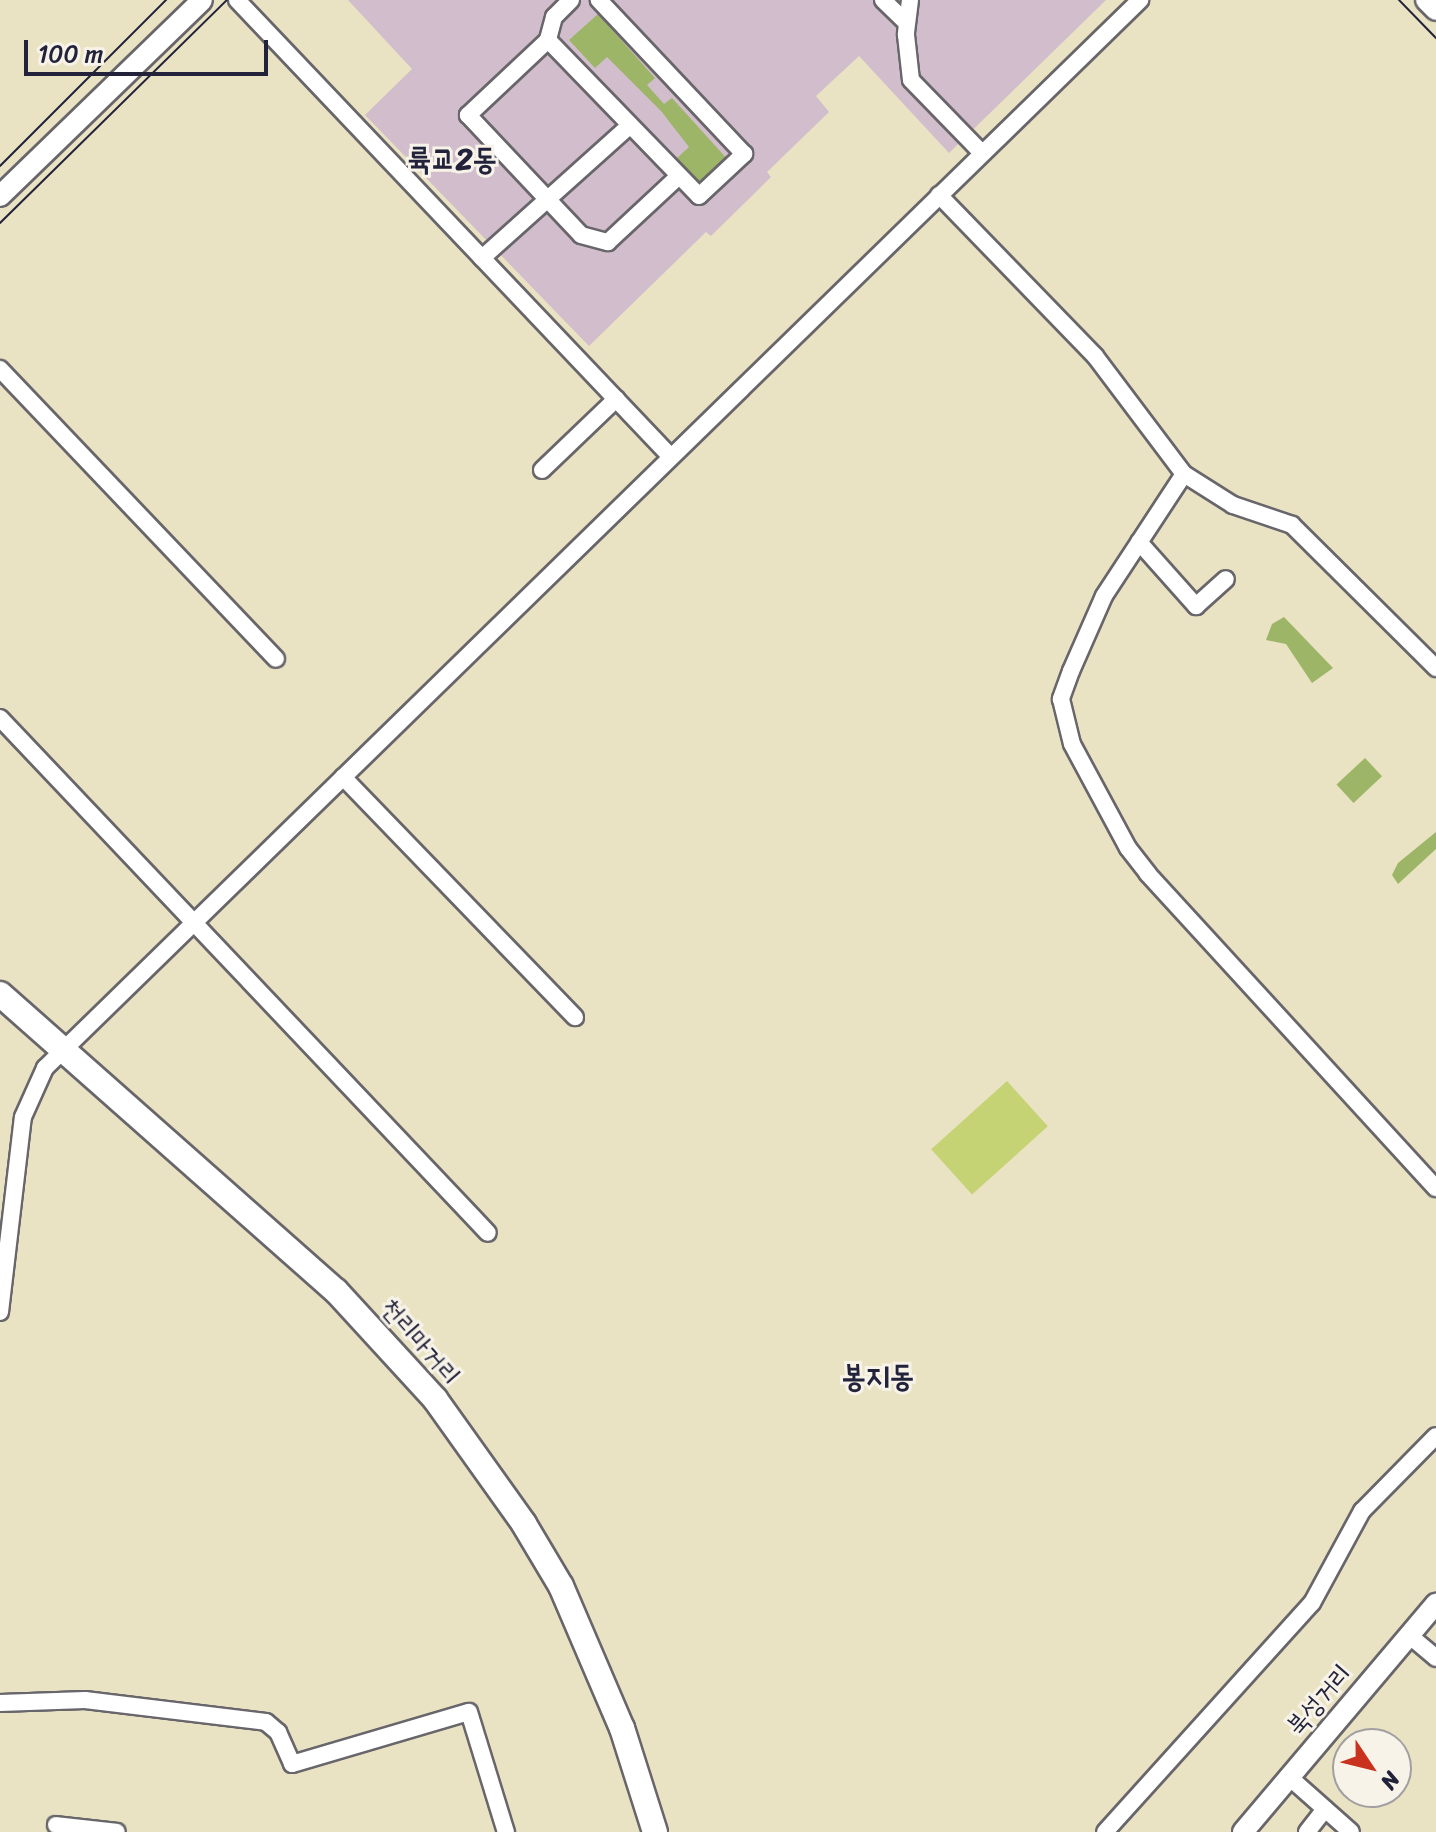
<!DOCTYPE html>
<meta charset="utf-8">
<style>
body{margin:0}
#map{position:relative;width:1436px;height:1832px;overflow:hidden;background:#e9e3c3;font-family:Sriracha,"Poor Story",sans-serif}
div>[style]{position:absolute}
.industrial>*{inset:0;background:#d1bdcb}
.green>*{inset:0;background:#c5d375;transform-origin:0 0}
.forest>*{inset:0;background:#9cb566;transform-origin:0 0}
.roads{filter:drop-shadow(2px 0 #68666b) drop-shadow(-2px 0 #68666b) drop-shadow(0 2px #68666b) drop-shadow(0 -2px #68666b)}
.minor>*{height:16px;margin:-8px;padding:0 8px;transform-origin:8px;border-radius:8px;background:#fff}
.major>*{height:20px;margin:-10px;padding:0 10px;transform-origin:10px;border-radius:10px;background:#fff}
.highway>*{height:24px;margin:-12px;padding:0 12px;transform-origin:12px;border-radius:12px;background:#fff}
.tram>*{height:2px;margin:-1px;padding:0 1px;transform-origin:1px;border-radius:1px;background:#22223b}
span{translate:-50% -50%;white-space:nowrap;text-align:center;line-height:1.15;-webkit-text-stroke:6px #f7f3e8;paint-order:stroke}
.street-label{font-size:26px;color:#22223b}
.quarter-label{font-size:30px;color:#22223b;font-weight:700}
.north{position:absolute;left:1332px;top:1728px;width:80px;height:80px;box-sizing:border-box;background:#f7f3e8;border:2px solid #a29fa3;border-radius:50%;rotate:125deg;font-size:22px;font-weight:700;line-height:32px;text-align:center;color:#22223b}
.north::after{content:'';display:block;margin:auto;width:28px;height:36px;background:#c8321e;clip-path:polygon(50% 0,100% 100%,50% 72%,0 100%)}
.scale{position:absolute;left:24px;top:40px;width:244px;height:36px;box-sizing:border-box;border:4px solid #22223b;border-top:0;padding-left:10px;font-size:24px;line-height:28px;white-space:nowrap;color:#22223b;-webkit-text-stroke:6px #f7f3e8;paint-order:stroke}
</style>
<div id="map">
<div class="industrial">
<div style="clip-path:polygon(348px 0,1106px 0,949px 153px,859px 56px,816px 96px,829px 112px,767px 172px,771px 177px,711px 236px,706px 232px,589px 346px,365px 115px,412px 69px)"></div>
</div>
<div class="green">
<div style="left:1007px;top:1081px;width:61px;height:102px;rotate:48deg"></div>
</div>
<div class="forest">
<div style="clip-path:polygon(598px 14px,655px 78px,647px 85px,664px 104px,672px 98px,729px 161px,699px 187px,675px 160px,689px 147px,661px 111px,607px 57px,595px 68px,569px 40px)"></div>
<div style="clip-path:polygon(1284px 617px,1333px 668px,1312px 683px,1286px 644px,1266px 640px,1272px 624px)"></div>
<div style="left:1365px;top:758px;width:25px;height:39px;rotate:47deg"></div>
<div style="clip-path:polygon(1436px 832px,1436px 849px,1398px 884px,1392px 875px,1398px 863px)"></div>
</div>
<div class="roads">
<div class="minor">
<div style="left:237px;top:0;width:630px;rotate:46.48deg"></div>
<div style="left:571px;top:0;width:24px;rotate:135deg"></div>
<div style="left:554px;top:17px;width:24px;rotate:105deg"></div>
<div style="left:548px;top:40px;width:110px;rotate:136.8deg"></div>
<div style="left:468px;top:115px;width:165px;rotate:46.7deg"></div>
<div style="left:581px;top:235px;width:28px;rotate:15deg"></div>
<div style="left:608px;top:242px;width:97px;rotate:-42.9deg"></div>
<div style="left:883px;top:0;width:33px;rotate:44deg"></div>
<div style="left:910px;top:0;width:35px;rotate:97deg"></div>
<div style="left:906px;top:35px;width:45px;rotate:83.7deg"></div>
<div style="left:911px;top:80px;width:99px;rotate:45.8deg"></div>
<div style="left:548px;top:40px;width:217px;rotate:45.9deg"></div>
<div style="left:699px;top:196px;width:62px;rotate:-43deg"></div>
<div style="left:744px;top:154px;width:212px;rotate:-133.3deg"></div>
<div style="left:939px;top:195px;width:224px;rotate:45.9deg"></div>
<div style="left:1095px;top:356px;width:148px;rotate:53deg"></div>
<div style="left:1184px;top:474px;width:146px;rotate:123.3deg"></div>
<div style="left:1104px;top:596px;width:82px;rotate:113.7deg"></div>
<div style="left:1071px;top:671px;width:30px;rotate:110deg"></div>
<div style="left:1061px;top:699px;width:46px;rotate:76.3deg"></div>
<div style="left:1072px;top:744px;width:118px;rotate:61.7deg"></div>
<div style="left:1128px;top:848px;width:33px;rotate:52deg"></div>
<div style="left:1148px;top:874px;width:426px;rotate:47.5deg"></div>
<div style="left:482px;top:258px;width:198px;rotate:-41.9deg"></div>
<div style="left:0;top:369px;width:400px;rotate:46.4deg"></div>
<div style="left:542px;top:470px;width:103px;rotate:-43.8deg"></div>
<div style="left:1184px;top:474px;width:58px;rotate:32.3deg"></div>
<div style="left:1233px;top:505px;width:62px;rotate:18.7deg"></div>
<div style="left:1292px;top:525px;width:203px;rotate:44.8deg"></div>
<div style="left:1139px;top:542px;width:86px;rotate:48.3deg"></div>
<div style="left:1196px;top:606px;width:40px;rotate:-42deg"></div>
<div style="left:0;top:718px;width:709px;rotate:46.54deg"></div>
<div style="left:343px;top:777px;width:334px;rotate:46deg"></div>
<div style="left:0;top:1312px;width:196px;rotate:-83.3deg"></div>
<div style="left:23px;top:1117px;width:54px;rotate:-65.8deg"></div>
<div style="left:45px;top:1068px;width:1530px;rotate:-44.28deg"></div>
<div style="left:1410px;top:1636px;width:34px;rotate:40deg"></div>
<div style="left:0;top:1703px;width:85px;rotate:-2deg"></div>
<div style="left:85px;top:1700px;width:182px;rotate:6.9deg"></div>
<div style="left:266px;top:1722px;width:16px;rotate:40deg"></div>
<div style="left:278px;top:1732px;width:35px;rotate:66deg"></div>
<div style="left:292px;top:1764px;width:184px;rotate:-16.4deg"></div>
<div style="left:469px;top:1712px;width:126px;rotate:72.9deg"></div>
<div style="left:1288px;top:1776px;width:84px;rotate:41.6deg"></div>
<div style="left:56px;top:1825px;width:61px;rotate:6.5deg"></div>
<div style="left:1105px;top:1832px;width:309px;rotate:-47.9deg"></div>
<div style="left:1312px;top:1603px;width:105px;rotate:-61.5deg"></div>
<div style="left:1362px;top:1511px;width:105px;rotate:-45.4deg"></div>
<div style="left:1307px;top:1832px;width:29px;rotate:-52deg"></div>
</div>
<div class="major">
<div style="left:1426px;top:0;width:14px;rotate:45deg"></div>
<div style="left:0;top:196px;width:281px;rotate:-44.1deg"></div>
<div style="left:1243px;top:1832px;width:299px;rotate:-49.8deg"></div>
</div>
<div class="highway">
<div style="left:0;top:994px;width:448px;rotate:41.5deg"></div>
<div style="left:336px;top:1291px;width:147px;rotate:47.5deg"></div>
<div style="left:435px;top:1399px;width:153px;rotate:54.5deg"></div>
<div style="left:524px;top:1524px;width:72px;rotate:59.2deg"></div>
<div style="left:561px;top:1586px;width:155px;rotate:66.8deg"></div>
<div style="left:622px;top:1728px;width:109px;rotate:72.4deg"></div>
</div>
</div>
<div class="tram">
<div style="left:1399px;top:0;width:53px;rotate:45.8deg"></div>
<div style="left:0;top:166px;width:235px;rotate:-45deg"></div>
<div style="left:0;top:223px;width:318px;rotate:-44.5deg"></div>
</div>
<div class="street-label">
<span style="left:420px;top:1342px;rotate:49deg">천리마거리</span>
<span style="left:1319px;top:1700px;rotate:-49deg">북성거리</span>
</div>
<div class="quarter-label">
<span style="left:452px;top:159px">륙교2동</span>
<span style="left:878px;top:1376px">봉지동</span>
</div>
<div class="north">N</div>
<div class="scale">100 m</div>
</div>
